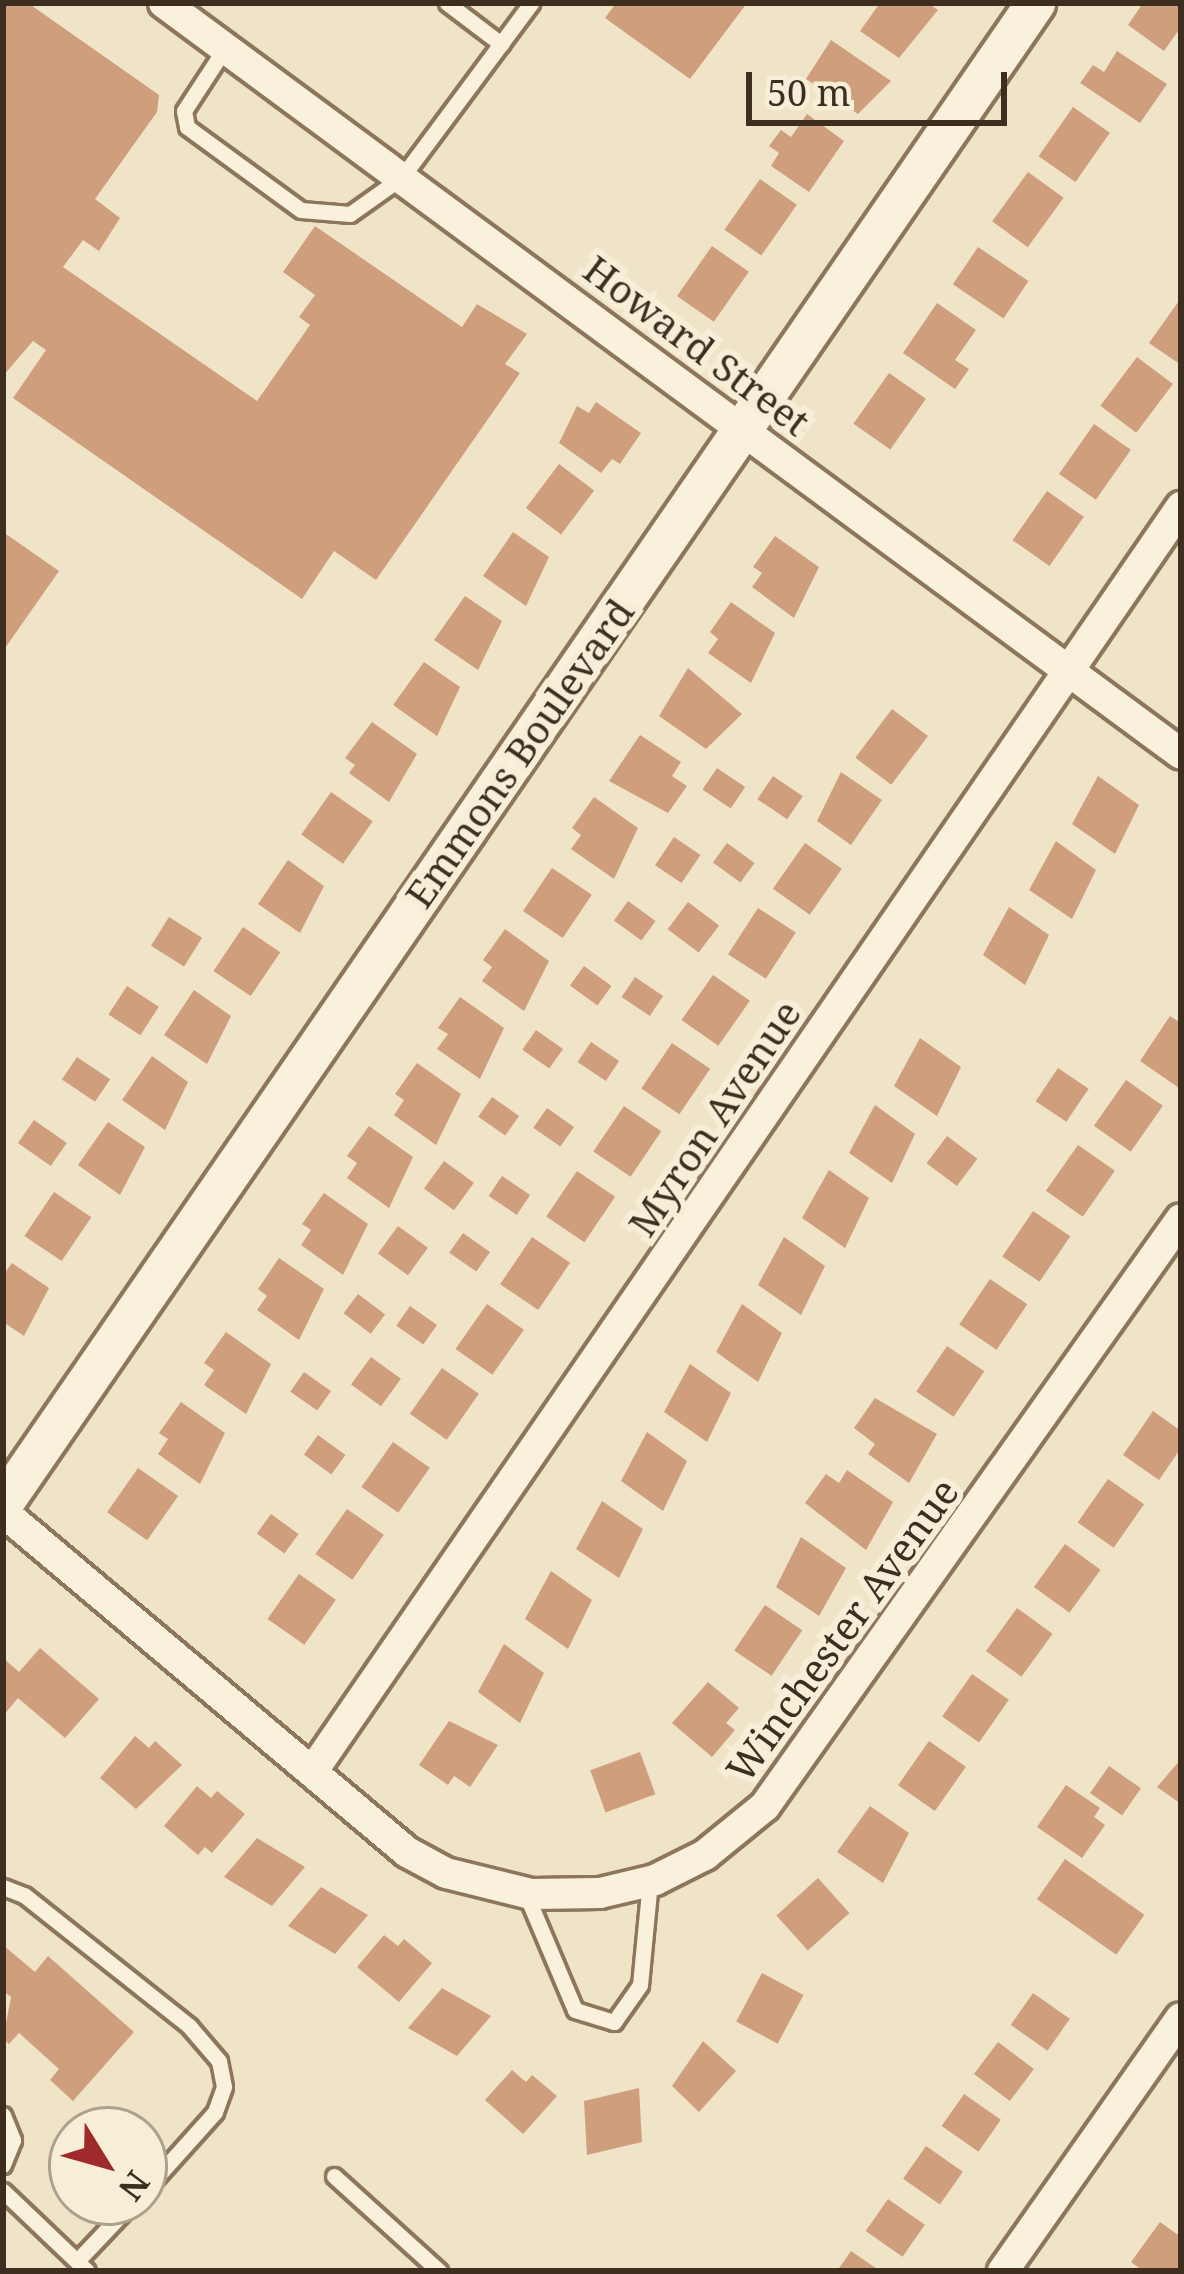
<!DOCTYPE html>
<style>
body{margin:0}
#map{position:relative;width:1184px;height:2274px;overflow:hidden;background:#f0e4c8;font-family:"Noto Serif",serif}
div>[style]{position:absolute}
.building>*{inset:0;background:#cf9f7d;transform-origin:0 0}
.roads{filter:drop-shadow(3px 0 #8d765c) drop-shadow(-3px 0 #8d765c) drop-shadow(0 3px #8d765c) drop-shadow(0 -3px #8d765c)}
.service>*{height:15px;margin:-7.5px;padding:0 7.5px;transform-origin:7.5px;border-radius:7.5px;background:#faf1dc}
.minor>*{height:30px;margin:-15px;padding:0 15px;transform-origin:15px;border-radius:15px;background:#faf1dc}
.tertiary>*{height:39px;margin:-19.5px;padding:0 19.5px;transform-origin:19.5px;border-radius:19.5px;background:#faf1dc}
span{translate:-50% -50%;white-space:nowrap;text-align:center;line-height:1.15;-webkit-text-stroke:12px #f7eed8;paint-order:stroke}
.street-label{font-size:39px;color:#3d2e20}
.frame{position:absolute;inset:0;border:6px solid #3d2e20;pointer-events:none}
.north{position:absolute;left:48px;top:2106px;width:120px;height:120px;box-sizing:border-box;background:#f7eed8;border:3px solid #ada18e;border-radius:50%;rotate:127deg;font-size:33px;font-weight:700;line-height:48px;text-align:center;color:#3d2e20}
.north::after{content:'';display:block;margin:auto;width:42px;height:54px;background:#9e2a2b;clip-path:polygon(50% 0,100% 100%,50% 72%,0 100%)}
.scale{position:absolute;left:746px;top:72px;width:261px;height:54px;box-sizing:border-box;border:6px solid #3d2e20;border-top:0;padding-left:15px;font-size:36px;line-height:42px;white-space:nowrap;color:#3d2e20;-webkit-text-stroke:9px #f7eed8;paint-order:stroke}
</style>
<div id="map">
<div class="building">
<div style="clip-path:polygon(3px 3px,28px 3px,159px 95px,157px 112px,95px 199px,120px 218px,99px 251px,83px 240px,63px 267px,257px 401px,310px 325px,299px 317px,315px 295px,283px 272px,315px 226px,462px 327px,477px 304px,527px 334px,505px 364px,520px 373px,376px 580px,334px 551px,302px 599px,13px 398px,46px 350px,33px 341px,3px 376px)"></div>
<div style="clip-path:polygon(616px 3px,747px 3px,690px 79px,605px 18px)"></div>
<div style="clip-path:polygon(880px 3px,928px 3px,938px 10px,899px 58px,860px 31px)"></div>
<div style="clip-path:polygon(1143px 3px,1181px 3px,1181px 27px,1164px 51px,1128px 25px)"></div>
<div style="clip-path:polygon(831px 40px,891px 81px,858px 114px,806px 79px)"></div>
<div style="clip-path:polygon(1117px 51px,1167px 84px,1140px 123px,1080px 83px,1093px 65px,1104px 72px)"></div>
<div style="left:1073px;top:107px;width:45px;height:60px;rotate:35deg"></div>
<div style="clip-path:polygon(807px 114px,844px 141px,809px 192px,771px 166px,779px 153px,769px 146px,781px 130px,791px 137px)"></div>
<div style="left:1028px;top:172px;width:44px;height:61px;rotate:36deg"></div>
<div style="left:760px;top:179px;width:45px;height:62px;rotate:35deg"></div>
<div style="left:712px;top:246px;width:45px;height:61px;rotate:35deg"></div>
<div style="left:978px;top:247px;width:61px;height:45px;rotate:34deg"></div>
<div style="clip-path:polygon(1181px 298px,1181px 365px,1149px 343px)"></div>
<div style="clip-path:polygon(937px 303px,976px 330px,955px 360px,969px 369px,955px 389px,903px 353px)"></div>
<div style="left:1137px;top:357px;width:45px;height:61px;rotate:37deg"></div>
<div style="left:889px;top:373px;width:45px;height:62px;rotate:35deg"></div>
<div style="clip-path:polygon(596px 402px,641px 433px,620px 464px,612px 459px,601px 473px,559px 443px,577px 406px,589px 413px)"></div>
<div style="left:1094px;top:424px;width:45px;height:61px;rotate:35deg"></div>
<div style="left:559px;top:464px;width:44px;height:55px;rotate:37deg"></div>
<div style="left:1047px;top:491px;width:45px;height:60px;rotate:35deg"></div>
<div style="clip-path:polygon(3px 532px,59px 571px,3px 651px)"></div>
<div style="clip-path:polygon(513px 532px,549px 557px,526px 606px,483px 576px)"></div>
<div style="clip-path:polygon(775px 536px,819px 567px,794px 618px,752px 587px,762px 573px,753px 567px)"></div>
<div style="clip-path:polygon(465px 596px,502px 621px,478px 670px,434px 640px)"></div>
<div style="clip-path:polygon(731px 602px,775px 633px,751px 683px,708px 653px,718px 639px,710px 632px)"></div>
<div style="clip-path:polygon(424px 662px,460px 687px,437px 736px,393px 705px)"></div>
<div style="clip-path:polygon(688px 668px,742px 714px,706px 749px,659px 716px)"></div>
<div style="left:892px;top:709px;width:45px;height:61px;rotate:37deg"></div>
<div style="clip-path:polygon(372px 722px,417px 754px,389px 802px,349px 773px,355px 765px,345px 758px)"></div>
<div style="clip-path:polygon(640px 735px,681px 762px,672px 776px,687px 786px,668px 813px,609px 781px)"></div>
<div style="left:717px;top:768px;width:34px;height:26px;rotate:34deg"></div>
<div style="clip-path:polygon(841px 772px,882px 800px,851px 845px,817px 821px)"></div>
<div style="left:773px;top:776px;width:36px;height:28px;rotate:34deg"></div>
<div style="clip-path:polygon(1098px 776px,1139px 805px,1115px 854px,1072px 824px)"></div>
<div style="left:331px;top:792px;width:51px;height:52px;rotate:35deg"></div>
<div style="clip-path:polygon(594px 797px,638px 828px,614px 879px,571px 849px,581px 835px,572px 828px)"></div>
<div style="left:674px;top:837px;width:32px;height:34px;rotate:34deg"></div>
<div style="clip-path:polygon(1056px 841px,1096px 870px,1072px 919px,1029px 890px)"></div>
<div style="left:727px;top:843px;width:34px;height:24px;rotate:36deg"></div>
<div style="left:805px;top:843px;width:45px;height:56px;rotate:35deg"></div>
<div style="clip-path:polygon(288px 860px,324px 886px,300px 933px,258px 904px)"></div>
<div style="left:552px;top:868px;width:48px;height:52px;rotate:34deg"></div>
<div style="left:628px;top:901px;width:34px;height:24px;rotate:36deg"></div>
<div style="left:688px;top:902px;width:39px;height:34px;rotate:37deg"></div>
<div style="clip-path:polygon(1009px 907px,1049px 935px,1025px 985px,983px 955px)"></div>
<div style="left:758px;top:908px;width:45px;height:55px;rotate:33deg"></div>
<div style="left:169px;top:917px;width:39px;height:34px;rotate:32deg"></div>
<div style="left:243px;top:927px;width:45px;height:53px;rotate:34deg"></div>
<div style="clip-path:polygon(505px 929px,549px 961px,524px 1011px,482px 981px,492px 967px,483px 960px)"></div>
<div style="left:584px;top:966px;width:34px;height:24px;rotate:36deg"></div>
<div style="left:713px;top:975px;width:45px;height:55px;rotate:35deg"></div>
<div style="left:635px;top:977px;width:34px;height:24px;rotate:34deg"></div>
<div style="left:127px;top:986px;width:38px;height:34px;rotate:33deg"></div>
<div style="clip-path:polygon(194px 990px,231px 1016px,207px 1064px,164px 1035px)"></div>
<div style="clip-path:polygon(460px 997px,504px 1028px,480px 1079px,437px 1049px,448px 1034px,438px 1028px)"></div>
<div style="clip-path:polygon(1170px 1016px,1181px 1023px,1179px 1088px,1140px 1061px)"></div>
<div style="left:536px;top:1030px;width:33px;height:24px;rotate:35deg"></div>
<div style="clip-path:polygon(920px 1038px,961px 1067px,937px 1116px,894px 1086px)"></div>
<div style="left:591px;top:1042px;width:34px;height:24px;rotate:34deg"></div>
<div style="left:672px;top:1043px;width:46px;height:55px;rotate:34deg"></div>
<div style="clip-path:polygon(152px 1056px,188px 1082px,165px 1130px,122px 1100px)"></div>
<div style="left:77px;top:1057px;width:40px;height:27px;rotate:34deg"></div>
<div style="clip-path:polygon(417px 1063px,461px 1094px,436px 1145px,394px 1115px,404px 1100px,395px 1094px)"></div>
<div style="left:1058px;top:1068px;width:37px;height:40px;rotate:34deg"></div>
<div style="left:1126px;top:1080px;width:45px;height:56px;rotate:35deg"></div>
<div style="left:492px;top:1097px;width:33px;height:24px;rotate:35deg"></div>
<div style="clip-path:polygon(875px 1105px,915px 1134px,892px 1183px,849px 1153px)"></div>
<div style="left:624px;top:1106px;width:45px;height:55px;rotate:34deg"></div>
<div style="left:547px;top:1108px;width:33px;height:24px;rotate:35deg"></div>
<div style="left:34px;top:1120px;width:40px;height:28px;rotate:35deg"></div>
<div style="clip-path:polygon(108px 1122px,145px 1147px,120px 1195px,78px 1165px)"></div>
<div style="clip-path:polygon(369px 1126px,413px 1157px,389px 1208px,347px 1178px,357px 1163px,347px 1156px)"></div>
<div style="left:947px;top:1136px;width:38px;height:34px;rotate:37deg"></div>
<div style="left:1078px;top:1145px;width:45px;height:56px;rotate:35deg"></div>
<div style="left:444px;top:1161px;width:37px;height:34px;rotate:36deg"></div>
<div style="clip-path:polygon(829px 1170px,869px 1198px,845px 1248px,802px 1218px)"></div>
<div style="left:577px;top:1171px;width:46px;height:55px;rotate:34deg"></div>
<div style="left:502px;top:1176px;width:34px;height:24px;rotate:34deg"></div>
<div style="left:54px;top:1192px;width:45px;height:53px;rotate:34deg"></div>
<div style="clip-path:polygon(324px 1193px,368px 1224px,343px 1275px,301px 1245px,311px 1230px,302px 1224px)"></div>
<div style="left:1033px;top:1211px;width:45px;height:55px;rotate:34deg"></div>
<div style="left:398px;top:1226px;width:37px;height:34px;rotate:36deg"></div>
<div style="left:463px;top:1233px;width:33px;height:24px;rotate:35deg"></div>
<div style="left:532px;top:1237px;width:46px;height:57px;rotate:34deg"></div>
<div style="clip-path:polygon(784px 1237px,825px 1266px,801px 1315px,758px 1285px)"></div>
<div style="clip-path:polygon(279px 1258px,324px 1289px,299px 1340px,257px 1310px,267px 1296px,258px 1289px)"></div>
<div style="clip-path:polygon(12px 1263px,49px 1288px,24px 1336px,3px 1322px,3px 1275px)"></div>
<div style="left:990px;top:1279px;width:45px;height:55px;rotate:34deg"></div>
<div style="left:358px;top:1294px;width:34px;height:24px;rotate:37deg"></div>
<div style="left:487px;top:1304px;width:45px;height:55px;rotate:35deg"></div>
<div style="clip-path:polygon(742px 1304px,782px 1333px,758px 1382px,716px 1352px)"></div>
<div style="left:410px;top:1306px;width:33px;height:24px;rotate:35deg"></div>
<div style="clip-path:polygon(226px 1332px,271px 1364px,246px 1414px,204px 1385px,214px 1370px,204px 1363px)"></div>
<div style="left:947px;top:1346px;width:45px;height:55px;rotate:34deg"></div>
<div style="left:371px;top:1357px;width:37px;height:34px;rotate:36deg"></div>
<div style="clip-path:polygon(690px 1364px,731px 1393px,707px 1442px,664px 1412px)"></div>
<div style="left:442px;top:1368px;width:45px;height:56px;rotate:35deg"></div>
<div style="left:304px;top:1372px;width:33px;height:24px;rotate:35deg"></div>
<div style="clip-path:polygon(875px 1398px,937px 1434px,909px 1483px,868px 1454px,875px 1444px,854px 1428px)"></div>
<div style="clip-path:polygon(181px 1402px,225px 1433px,200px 1484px,158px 1454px,168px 1439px,159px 1433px)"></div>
<div style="clip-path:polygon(1153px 1411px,1181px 1431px,1181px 1448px,1159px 1480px,1123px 1455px)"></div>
<div style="clip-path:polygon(647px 1432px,687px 1461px,663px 1511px,621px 1481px)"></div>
<div style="left:318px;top:1435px;width:34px;height:24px;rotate:36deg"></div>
<div style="left:393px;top:1442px;width:45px;height:55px;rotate:35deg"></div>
<div style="left:138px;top:1468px;width:49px;height:54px;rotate:35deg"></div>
<div style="clip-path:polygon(847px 1470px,893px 1502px,866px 1550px,805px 1503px,826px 1474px,839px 1483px)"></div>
<div style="left:1108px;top:1479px;width:44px;height:53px;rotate:35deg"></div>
<div style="clip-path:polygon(602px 1501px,643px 1529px,619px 1578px,576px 1549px)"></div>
<div style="left:347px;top:1509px;width:45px;height:55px;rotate:35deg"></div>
<div style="left:271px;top:1514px;width:34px;height:24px;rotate:36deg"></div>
<div style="clip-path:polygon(801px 1537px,846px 1568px,819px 1616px,776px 1587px)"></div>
<div style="left:1065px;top:1544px;width:44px;height:53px;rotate:36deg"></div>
<div style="clip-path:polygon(551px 1571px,592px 1600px,568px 1649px,525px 1619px)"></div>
<div style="left:299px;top:1574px;width:45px;height:55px;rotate:35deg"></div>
<div style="left:765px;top:1605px;width:45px;height:55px;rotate:34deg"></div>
<div style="left:1017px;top:1608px;width:44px;height:53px;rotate:36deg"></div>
<div style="clip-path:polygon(504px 1644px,544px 1673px,520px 1723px,478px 1692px)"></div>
<div style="clip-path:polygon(40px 1648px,99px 1699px,65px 1738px,18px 1698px,3px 1716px,3px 1658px,19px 1672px)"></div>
<div style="left:972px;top:1674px;width:45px;height:52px;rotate:35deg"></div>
<div style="clip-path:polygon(708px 1682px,739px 1708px,726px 1723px,735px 1730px,712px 1757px,672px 1723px)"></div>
<div style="clip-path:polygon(449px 1721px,498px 1745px,470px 1787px,454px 1776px,448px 1785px,419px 1765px)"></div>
<div style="clip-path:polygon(135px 1736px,149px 1748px,155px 1741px,182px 1765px,136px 1809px,100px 1778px)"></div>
<div style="left:929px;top:1741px;width:45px;height:54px;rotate:35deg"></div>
<div style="left:640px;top:1752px;width:45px;height:53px;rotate:70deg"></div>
<div style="clip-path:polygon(1181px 1759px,1181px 1804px,1157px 1787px)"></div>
<div style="left:1109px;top:1766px;width:39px;height:33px;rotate:35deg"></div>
<div style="clip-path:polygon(1066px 1785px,1100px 1808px,1094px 1817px,1105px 1825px,1082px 1858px,1037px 1827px)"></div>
<div style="clip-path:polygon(197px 1786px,211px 1798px,217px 1791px,245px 1814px,212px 1853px,205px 1847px,198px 1855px,164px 1826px)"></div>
<div style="clip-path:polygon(870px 1806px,909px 1833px,883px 1883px,837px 1852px)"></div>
<div style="clip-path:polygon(257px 1838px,305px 1867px,272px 1906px,224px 1877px)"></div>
<div style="left:1065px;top:1859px;width:97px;height:49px;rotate:35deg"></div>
<div style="left:818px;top:1878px;width:47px;height:56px;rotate:48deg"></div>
<div style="clip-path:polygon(321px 1887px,368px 1915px,335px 1954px,288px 1926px)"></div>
<div style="clip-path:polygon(384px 1935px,398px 1946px,404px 1939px,432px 1963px,399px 2002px,357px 1967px)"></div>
<div style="clip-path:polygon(3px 1945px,35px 1972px,48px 1956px,134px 2032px,73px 2101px,50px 2080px,59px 2069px,19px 2033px,9px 2044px,3px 2039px,11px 1997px,3px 1991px)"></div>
<div style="left:762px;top:1973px;width:47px;height:55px;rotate:28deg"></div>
<div style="clip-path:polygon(442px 1988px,491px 2016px,457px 2056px,408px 2028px)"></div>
<div style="left:1033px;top:1993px;width:45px;height:39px;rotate:35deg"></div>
<div style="clip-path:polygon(703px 2041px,736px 2071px,699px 2112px,672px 2086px)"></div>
<div style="left:998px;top:2042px;width:45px;height:40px;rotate:37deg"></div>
<div style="clip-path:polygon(512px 2070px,526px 2082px,532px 2075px,557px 2096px,523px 2134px,485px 2100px)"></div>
<div style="clip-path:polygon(639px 2088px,642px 2142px,587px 2155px,584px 2101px)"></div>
<div style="left:964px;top:2094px;width:45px;height:39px;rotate:35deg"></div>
<div style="left:926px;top:2146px;width:45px;height:40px;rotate:35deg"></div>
<div style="left:888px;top:2199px;width:45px;height:39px;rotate:35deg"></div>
<div style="clip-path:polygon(1160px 2222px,1181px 2237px,1181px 2271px,1143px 2271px,1131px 2262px)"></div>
<div style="clip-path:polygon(851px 2251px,880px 2271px,837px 2271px)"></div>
</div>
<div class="roads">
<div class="service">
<div style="left:447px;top:3px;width:68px;rotate:37.2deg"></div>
<div style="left:225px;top:48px;width:75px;rotate:123.1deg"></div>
<div style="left:184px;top:111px;width:16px;rotate:79deg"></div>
<div style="left:187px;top:127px;width:141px;rotate:36.1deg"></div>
<div style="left:301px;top:210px;width:49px;rotate:4.7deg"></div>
<div style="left:350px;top:214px;width:64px;rotate:-35.4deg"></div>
<div style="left:402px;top:177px;width:217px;rotate:-53.4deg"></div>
<div style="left:3px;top:1887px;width:22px;rotate:21deg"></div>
<div style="left:24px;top:1895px;width:211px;rotate:38.4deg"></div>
<div style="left:189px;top:2026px;width:46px;rotate:49.4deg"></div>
<div style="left:219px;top:2061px;width:26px;rotate:79deg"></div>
<div style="left:224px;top:2087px;width:27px;rotate:110deg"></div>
<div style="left:215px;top:2112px;width:106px;rotate:131.9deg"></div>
<div style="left:526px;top:1894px;width:126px;rotate:67.1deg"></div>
<div style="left:575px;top:2010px;width:41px;rotate:17.1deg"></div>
<div style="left:614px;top:2022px;width:45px;rotate:-54.9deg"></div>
<div style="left:640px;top:1985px;width:104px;rotate:-84.5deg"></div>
<div style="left:3px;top:2115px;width:27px;rotate:68deg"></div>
<div style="left:13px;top:2140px;width:27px;rotate:112deg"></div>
<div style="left:334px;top:2176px;width:142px;rotate:42.1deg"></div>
<div style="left:3px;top:2191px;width:116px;rotate:43.6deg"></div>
<div style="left:77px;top:2261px;width:81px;rotate:-46.5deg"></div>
</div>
<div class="minor">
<div style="left:164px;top:3px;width:1264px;rotate:36.44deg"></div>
<div style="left:3px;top:1512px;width:528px;rotate:40.08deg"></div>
<div style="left:407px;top:1852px;width:44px;rotate:28.3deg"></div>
<div style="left:446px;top:1873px;width:88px;rotate:13.9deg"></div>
<div style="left:531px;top:1894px;width:69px;rotate:-0.8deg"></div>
<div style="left:600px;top:1893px;width:57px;rotate:-13.3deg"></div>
<div style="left:655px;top:1880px;width:56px;rotate:-26.6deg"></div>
<div style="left:705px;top:1855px;width:77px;rotate:-39.2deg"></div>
<div style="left:765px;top:1806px;width:719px;rotate:-54.68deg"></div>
<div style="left:312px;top:1772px;width:1535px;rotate:-55.51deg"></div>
<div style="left:1003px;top:2271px;width:309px;rotate:-54.9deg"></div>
</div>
<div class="tertiary">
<div style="left:3px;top:1503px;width:1821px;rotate:-55.47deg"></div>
</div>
</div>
<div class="street-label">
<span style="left:697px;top:345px;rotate:37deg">Howard Street</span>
<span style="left:519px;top:753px;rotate:-55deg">Emmons Boulevard</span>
<span style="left:714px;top:1118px;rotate:-56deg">Myron Avenue</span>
<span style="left:842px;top:1630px;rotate:-54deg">Winchester Avenue</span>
</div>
<div class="frame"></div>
<div class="north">N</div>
<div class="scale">50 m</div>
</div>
